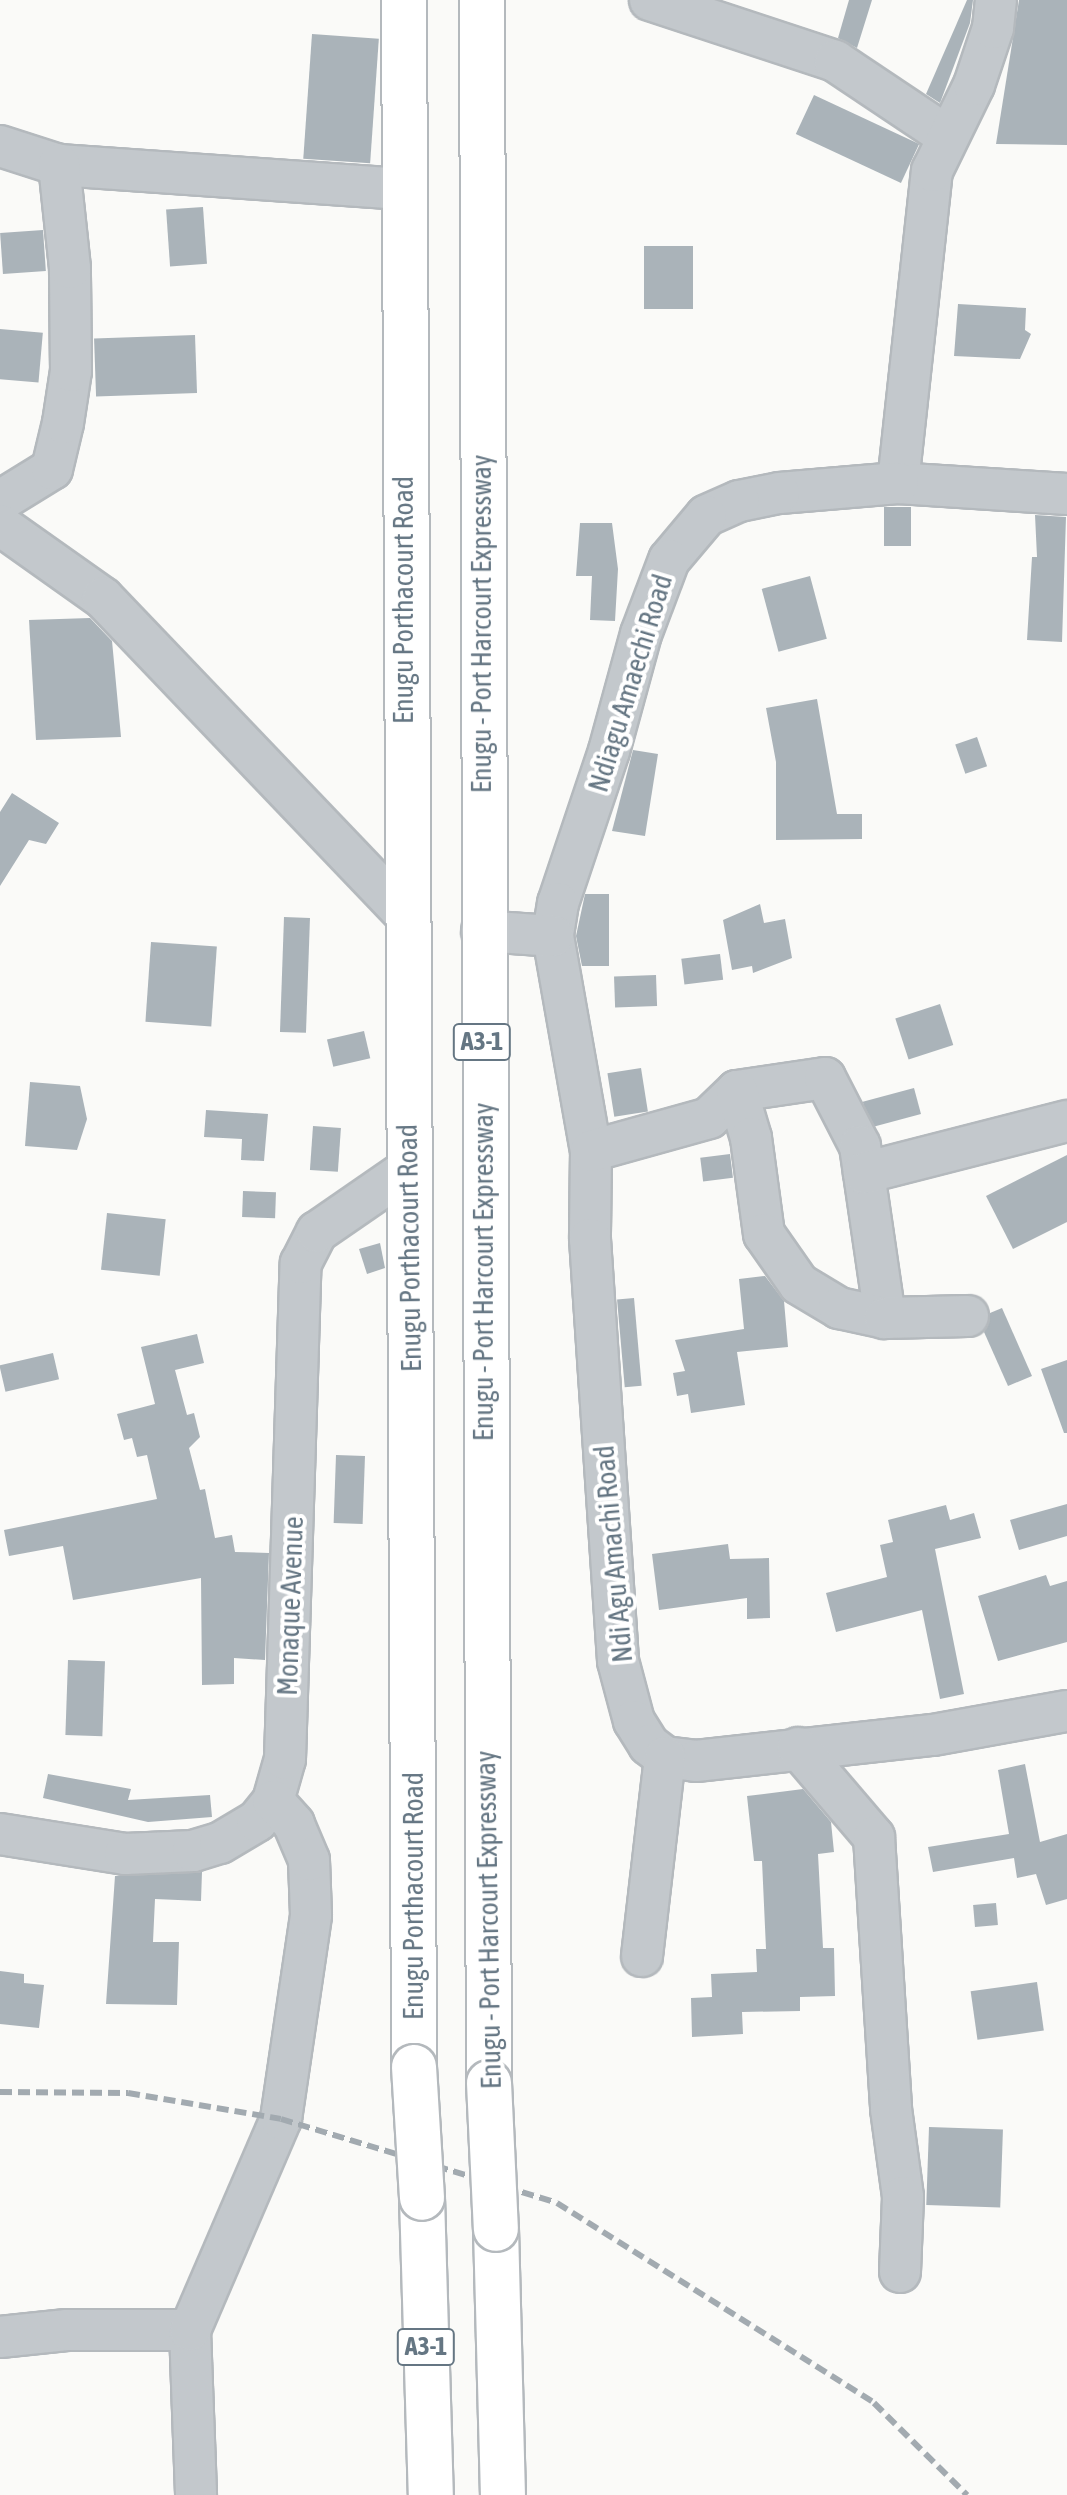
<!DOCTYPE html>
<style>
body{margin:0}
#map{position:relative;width:1067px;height:2495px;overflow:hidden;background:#fafaf8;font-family:"Asap Condensed",sans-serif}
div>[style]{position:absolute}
.building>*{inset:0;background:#aab3b9;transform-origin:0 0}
.roads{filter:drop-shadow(2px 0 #b4b9bd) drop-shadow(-2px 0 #b4b9bd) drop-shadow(0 2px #b4b9bd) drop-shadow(0 -2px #b4b9bd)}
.minor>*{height:40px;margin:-20px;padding:0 20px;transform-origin:20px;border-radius:20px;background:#c3c8cc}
.highway>*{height:44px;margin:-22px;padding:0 22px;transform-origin:22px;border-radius:22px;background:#fff}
.rail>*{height:6px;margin-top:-3px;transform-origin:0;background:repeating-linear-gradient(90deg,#a2aab0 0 12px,transparent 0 18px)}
.bridges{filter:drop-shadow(2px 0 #b4b9bd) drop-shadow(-2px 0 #b4b9bd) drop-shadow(0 2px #b4b9bd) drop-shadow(0 -2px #b4b9bd)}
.highway-bridge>*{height:44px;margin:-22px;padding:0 22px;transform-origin:22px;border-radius:22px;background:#fff}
span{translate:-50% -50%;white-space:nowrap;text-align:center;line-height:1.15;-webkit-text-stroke:8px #fff;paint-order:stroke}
.shield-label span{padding:2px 6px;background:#fff;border:2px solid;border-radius:6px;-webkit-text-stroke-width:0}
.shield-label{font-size:26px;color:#657683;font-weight:700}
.street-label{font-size:28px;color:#657683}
</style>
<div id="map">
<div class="building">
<div style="clip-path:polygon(849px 0,872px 0,857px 48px,838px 38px)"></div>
<div style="clip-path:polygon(967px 0,973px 0,970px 23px,940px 103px,926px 94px)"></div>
<div style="clip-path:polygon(1019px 0,1067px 0,1067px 145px,996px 144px)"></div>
<div style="left:312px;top:34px;width:67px;height:125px;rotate:4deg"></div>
<div style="left:814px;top:95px;width:116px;height:43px;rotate:25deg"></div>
<div style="left:203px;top:207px;width:57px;height:37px;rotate:86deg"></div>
<div style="left:43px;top:230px;width:41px;height:43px;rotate:86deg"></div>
<div style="left:644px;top:246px;width:49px;height:63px"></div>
<div style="clip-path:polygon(958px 304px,1026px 308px,1025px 330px,1031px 334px,1020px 359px,954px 356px)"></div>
<div style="left:0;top:329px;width:43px;height:50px;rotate:5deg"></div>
<div style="left:195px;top:335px;width:58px;height:101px;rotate:88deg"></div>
<div style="left:884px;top:507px;width:27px;height:39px"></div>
<div style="clip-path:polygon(1035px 515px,1066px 517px,1062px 642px,1027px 640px,1032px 557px,1037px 557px)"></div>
<div style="clip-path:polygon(580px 523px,612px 523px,618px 569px,615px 621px,590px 620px,592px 576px,576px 576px)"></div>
<div style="left:810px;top:576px;width:65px;height:50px;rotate:75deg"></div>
<div style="clip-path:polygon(90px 618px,112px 641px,121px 737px,36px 740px,29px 620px)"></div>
<div style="clip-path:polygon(817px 699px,837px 814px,862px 814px,862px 839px,776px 840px,776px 762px,766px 708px)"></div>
<div style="left:977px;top:737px;width:31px;height:23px;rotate:71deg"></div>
<div style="clip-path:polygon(633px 750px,658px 754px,645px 836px,612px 831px)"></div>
<div style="clip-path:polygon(12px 793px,59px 823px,46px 844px,29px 840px,0 886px,0 812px)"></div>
<div style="clip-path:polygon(585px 894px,609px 894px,609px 966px,582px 966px,576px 936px)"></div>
<div style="clip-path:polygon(760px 904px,764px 923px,785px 919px,792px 958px,753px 973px,752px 966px,732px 970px,723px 920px)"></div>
<div style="left:284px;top:917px;width:26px;height:115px;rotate:2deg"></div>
<div style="left:151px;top:942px;width:66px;height:80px;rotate:4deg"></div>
<div style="left:720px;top:954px;width:26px;height:39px;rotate:83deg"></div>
<div style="left:656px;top:975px;width:31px;height:42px;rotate:88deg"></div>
<div style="left:940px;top:1004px;width:43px;height:47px;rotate:72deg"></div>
<div style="left:364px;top:1031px;width:28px;height:38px;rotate:77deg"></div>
<div style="left:641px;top:1068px;width:44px;height:34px;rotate:81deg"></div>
<div style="clip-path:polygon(30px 1082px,80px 1086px,87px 1119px,77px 1150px,25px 1146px)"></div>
<div style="left:914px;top:1088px;width:27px;height:53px;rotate:75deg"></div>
<div style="clip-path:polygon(206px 1110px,268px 1114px,264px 1161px,241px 1160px,242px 1139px,204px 1137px)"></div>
<div style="left:313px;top:1126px;width:28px;height:44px;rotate:4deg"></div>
<div style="left:730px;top:1154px;width:24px;height:30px;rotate:83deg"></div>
<div style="clip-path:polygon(1067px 1155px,1067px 1222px,1013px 1249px,986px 1196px)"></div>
<div style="left:243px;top:1191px;width:33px;height:26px;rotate:2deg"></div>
<div style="left:107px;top:1213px;width:59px;height:57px;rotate:6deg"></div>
<div style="clip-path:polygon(380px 1243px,385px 1268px,367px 1274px,359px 1249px)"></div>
<div style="clip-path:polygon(765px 1276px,784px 1301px,788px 1347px,737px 1352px,745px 1405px,691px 1413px,688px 1394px,677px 1396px,673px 1373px,685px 1371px,675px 1340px,744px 1329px,739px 1279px)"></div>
<div style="left:634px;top:1298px;width:88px;height:17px;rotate:85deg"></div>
<div style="clip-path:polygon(1002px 1308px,1032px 1376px,1008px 1386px,984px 1332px,990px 1313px)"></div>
<div style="clip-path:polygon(197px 1334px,204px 1363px,175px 1370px,187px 1415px,194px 1413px,200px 1437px,189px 1448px,200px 1490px,205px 1489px,215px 1538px,232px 1535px,235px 1552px,269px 1553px,265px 1660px,234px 1658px,234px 1684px,202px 1685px,201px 1578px,73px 1600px,63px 1546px,9px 1556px,4px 1530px,157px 1499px,147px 1455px,137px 1457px,132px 1438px,124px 1440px,117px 1414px,155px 1404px,141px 1347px)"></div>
<div style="left:53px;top:1353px;width:27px;height:55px;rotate:77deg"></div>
<div style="clip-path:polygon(1067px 1360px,1067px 1433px,1064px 1433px,1041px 1369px)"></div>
<div style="left:336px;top:1455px;width:29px;height:68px;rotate:2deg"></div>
<div style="clip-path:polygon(1067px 1504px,1067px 1536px,1019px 1550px,1010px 1520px)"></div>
<div style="clip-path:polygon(946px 1505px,950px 1520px,974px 1513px,981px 1538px,935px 1549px,964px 1694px,940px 1699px,922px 1610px,836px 1632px,826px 1593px,887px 1577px,880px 1545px,893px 1542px,888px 1520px)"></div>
<div style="clip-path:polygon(728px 1544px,730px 1559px,769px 1558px,770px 1618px,747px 1619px,747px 1598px,659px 1610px,652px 1554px)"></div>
<div style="clip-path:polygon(1046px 1575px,1050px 1586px,1067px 1581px,1067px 1642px,998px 1661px,978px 1596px)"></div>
<div style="left:68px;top:1660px;width:37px;height:75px;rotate:2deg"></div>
<div style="clip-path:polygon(1025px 1764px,1040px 1842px,1067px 1834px,1067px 1899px,1046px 1905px,1036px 1874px,1017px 1878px,1014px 1858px,933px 1872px,928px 1847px,1009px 1834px,998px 1770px)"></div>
<div style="clip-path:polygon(48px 1774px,131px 1789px,128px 1800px,210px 1795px,212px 1817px,148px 1822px,43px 1798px)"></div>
<div style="clip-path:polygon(803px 1789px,831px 1822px,834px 1852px,818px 1854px,823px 1948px,834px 1948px,835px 1996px,800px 1997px,800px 2011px,742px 2012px,743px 2034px,692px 2037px,691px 1998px,712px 1997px,711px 1974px,757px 1972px,756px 1949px,766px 1949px,762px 1861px,754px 1861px,747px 1796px)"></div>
<div style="clip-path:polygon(202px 1872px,201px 1901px,155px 1899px,153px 1942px,179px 1942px,177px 2005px,106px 2004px,115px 1876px)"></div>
<div style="left:996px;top:1903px;width:22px;height:23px;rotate:85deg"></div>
<div style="clip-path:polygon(0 1971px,24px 1974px,24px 1983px,44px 1985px,39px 2028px,0 2024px)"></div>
<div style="left:1037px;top:1982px;width:49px;height:67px;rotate:82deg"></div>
<div style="left:929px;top:2127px;width:74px;height:78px;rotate:2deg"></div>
</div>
<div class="roads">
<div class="minor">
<div style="left:650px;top:0;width:195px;rotate:18.2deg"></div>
<div style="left:835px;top:61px;width:135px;rotate:33.8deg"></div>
<div style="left:0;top:146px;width:62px;rotate:17.9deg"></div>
<div style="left:59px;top:165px;width:344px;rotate:4deg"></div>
<div style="left:898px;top:483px;width:314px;rotate:-83.8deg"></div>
<div style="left:932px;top:171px;width:96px;rotate:-64deg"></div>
<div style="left:974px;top:85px;width:60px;rotate:-71.6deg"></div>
<div style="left:993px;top:28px;width:28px;rotate:-84deg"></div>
<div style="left:1067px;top:494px;width:169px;rotate:-176.3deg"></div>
<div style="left:898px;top:483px;width:119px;rotate:175.2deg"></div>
<div style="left:779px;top:493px;width:41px;rotate:168.7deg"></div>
<div style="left:739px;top:501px;width:36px;rotate:156deg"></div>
<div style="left:706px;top:516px;width:57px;rotate:130.1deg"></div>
<div style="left:669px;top:560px;width:79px;rotate:110.7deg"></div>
<div style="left:641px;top:634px;width:121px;rotate:105.3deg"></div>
<div style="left:609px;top:751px;width:160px;rotate:108.5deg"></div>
<div style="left:558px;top:903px;width:33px;rotate:99deg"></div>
<div style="left:553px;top:936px;width:218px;rotate:80deg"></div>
<div style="left:591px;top:1151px;width:88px;rotate:90.7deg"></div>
<div style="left:590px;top:1239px;width:423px;rotate:86.2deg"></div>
<div style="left:618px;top:1661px;width:62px;rotate:75.1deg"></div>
<div style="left:634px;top:1721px;width:28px;rotate:58deg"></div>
<div style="left:649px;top:1745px;width:20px;rotate:37deg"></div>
<div style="left:665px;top:1757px;width:31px;rotate:7deg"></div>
<div style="left:696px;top:1761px;width:238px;rotate:-6.3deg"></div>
<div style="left:933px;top:1735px;width:136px;rotate:-10.2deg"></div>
<div style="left:0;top:501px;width:61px;rotate:-31.6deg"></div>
<div style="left:52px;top:469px;width:47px;rotate:-76.6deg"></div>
<div style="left:63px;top:423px;width:53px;rotate:-81.3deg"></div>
<div style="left:71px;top:371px;width:103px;rotate:-90.6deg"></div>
<div style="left:70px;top:268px;width:104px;rotate:-96.1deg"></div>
<div style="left:0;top:525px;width:126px;rotate:35.3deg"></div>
<div style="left:103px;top:598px;width:437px;rotate:46.3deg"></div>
<div style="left:482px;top:931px;width:71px;rotate:4deg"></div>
<div style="left:737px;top:1091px;width:89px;rotate:-8.4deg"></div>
<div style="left:825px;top:1078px;width:76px;rotate:62.8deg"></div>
<div style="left:860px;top:1146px;width:174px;rotate:81.7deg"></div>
<div style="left:591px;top:1151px;width:123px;rotate:-15.6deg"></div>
<div style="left:709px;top:1118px;width:39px;rotate:-44deg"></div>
<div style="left:737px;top:1091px;width:49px;rotate:73.4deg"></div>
<div style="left:751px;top:1138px;width:97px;rotate:82.3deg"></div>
<div style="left:764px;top:1234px;width:61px;rotate:55deg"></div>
<div style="left:799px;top:1284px;width:47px;rotate:31deg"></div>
<div style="left:839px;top:1308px;width:47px;rotate:12.3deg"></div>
<div style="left:885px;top:1318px;width:83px;rotate:-1.4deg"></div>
<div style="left:864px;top:1173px;width:210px;rotate:-14.4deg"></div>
<div style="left:798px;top:1748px;width:117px;rotate:49.5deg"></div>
<div style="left:874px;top:1837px;width:273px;rotate:86.4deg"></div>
<div style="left:891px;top:2109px;width:89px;rotate:82.2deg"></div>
<div style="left:903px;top:2197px;width:75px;rotate:92.3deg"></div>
<div style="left:0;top:1834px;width:127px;rotate:9.1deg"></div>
<div style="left:125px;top:1854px;width:68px;rotate:-2.5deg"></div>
<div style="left:193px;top:1851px;width:28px;rotate:-17deg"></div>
<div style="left:220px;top:1843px;width:43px;rotate:-30.7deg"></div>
<div style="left:257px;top:1821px;width:26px;rotate:-51deg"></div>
<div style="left:273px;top:1801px;width:44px;rotate:-74.1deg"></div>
<div style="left:285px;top:1759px;width:496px;rotate:-88.2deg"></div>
<div style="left:301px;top:1263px;width:35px;rotate:-63deg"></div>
<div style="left:317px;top:1232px;width:109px;rotate:-34.6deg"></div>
<div style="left:642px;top:1956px;width:200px;rotate:-83.4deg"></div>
<div style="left:190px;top:2330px;width:165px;rotate:87.9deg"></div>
<div style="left:0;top:2337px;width:67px;rotate:-6deg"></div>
<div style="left:67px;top:2330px;width:123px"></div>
<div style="left:190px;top:2330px;width:230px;rotate:-66.7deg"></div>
<div style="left:281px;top:2119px;width:206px;rotate:-81.6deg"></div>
<div style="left:311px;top:1915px;width:55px;rotate:-92.1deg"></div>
<div style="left:309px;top:1860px;width:39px;rotate:-113deg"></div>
<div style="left:294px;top:1824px;width:31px;rotate:-132deg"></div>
</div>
<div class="highway">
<div style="left:404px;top:0;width:2067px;rotate:89.72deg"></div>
<div style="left:482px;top:0;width:2083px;rotate:89.81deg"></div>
<div style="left:422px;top:2198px;width:297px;rotate:88.3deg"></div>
<div style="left:496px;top:2229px;width:266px;rotate:88.5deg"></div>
</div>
</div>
<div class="rail">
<div style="left:0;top:2092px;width:128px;rotate:0.4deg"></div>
<div style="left:128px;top:2093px;width:155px;rotate:9.6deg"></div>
<div style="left:281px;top:2119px;width:288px;rotate:16.9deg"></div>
<div style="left:557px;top:2203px;width:375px;rotate:32.2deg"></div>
<div style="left:874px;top:2403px;width:131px;rotate:44.7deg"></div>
</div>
<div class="bridges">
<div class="highway-bridge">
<div style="left:414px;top:2067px;width:131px;rotate:86.5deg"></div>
<div style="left:489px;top:2083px;width:146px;rotate:87.3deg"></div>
</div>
</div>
<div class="shield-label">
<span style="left:482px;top:1042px">A3-1</span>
<span style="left:426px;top:2347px">A3-1</span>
</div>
<div class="street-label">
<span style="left:403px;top:600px;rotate:-90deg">Enugu Porthacourt Road</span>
<span style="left:481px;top:624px;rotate:-90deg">Enugu - Port Harcourt Expressway</span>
<span style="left:630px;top:683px;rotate:-73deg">Ndiagu Amaechi Road</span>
<span style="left:409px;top:1248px;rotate:-91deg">Enugu Porthacourt Road</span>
<span style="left:483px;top:1272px;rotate:-90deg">Enugu - Port Harcourt Expressway</span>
<span style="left:613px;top:1554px;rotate:-95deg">Ndi Agu Amachi Road</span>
<span style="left:290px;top:1606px;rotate:-88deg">Monaque Avenue</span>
<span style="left:413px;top:1896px;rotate:-90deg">Enugu Porthacourt Road</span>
<span style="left:488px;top:1920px;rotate:-91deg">Enugu - Port Harcourt Expressway</span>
</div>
</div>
